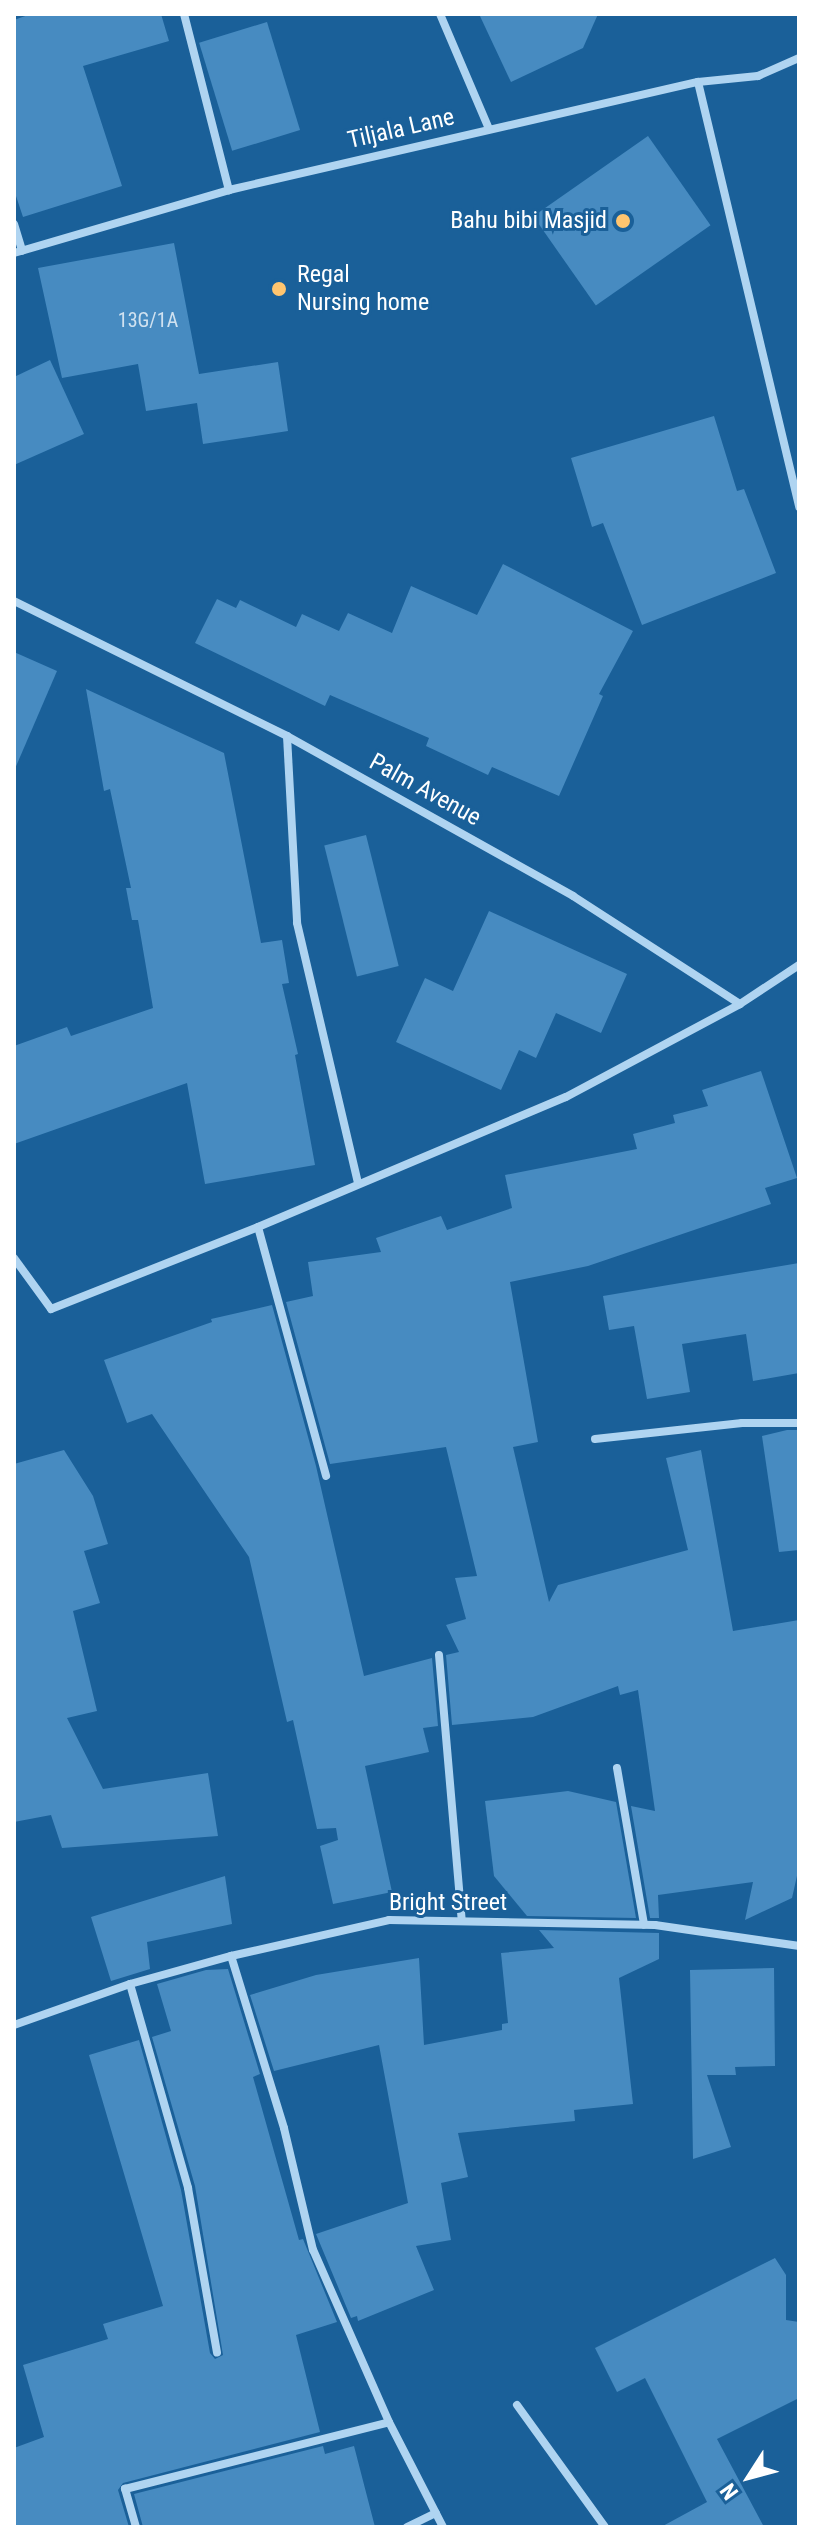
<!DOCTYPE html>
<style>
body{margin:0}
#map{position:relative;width:813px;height:2541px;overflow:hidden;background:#1a6099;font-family:"Roboto Condensed",sans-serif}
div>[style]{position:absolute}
.building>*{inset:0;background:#478bc1;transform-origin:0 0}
.street>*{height:8px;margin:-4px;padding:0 4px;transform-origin:4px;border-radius:4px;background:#afd4f1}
.dots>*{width:22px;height:22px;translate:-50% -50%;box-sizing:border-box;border:4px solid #1a6099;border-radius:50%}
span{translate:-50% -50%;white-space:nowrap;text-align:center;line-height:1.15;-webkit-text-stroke:6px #1a6099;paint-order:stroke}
.number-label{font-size:20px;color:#d1e2f0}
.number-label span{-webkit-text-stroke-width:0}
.street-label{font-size:24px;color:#fff}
.poi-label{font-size:24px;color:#fff}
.right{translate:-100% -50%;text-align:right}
.left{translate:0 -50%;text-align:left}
.frame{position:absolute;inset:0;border:16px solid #fff;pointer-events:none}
.north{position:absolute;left:709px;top:2437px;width:80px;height:80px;-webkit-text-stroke:6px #1a6099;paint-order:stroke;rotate:234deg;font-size:22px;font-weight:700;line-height:32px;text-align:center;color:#fff}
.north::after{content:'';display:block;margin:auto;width:28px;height:36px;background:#fff;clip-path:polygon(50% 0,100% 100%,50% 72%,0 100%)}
</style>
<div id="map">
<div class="building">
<div style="clip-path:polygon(31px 14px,161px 14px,169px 41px,83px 66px,122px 186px,23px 217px,14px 190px,14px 20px)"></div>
<div style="clip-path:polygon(479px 14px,598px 14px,583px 48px,511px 82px)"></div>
<div style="left:267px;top:22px;width:113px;height:71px;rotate:73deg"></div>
<div style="left:648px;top:136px;width:109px;height:140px;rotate:55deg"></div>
<div style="clip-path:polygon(174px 243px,199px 374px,278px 362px,288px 431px,203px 444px,197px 403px,146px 411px,138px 364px,62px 378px,38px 268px)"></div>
<div style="clip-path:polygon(50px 360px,84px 434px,14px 465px,14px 377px)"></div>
<div style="clip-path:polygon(714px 416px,737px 491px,744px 489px,776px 573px,642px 625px,603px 523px,592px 527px,571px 458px)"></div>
<div style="clip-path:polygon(503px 564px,633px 631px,599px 694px,603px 696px,559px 796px,492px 767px,488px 775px,426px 746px,429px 738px,330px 695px,325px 706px,195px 643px,217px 599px,236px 608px,240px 600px,296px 627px,302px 614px,339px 631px,348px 613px,392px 633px,411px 586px,477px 615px)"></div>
<div style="clip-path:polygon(14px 652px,57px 671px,14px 771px)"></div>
<div style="clip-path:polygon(86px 689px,224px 753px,261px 943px,282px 940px,289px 983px,282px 984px,298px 1054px,295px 1055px,315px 1165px,205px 1184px,187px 1083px,14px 1144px,14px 1046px,67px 1027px,71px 1036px,153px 1008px,138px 920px,132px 920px,126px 888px,131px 888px,110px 789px,104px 791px)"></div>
<div style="left:366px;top:835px;width:135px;height:43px;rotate:76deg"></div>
<div style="clip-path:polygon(489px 911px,627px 974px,601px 1033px,556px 1013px,536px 1058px,519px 1050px,501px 1090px,396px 1042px,425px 978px,453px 991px)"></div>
<div style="clip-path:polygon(761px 1071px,797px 1178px,765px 1188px,771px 1204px,588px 1266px,510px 1282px,538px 1442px,513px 1447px,549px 1602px,558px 1585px,688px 1550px,666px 1458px,701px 1450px,733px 1631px,799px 1620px,799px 1867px,792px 1898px,745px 1920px,753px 1882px,658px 1895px,659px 1918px,650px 1918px,631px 1806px,655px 1811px,638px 1690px,620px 1695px,618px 1686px,533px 1717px,452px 1725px,446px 1655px,459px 1652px,446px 1625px,466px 1619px,455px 1578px,477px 1576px,446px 1447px,330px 1464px,286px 1302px,313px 1296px,308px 1262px,381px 1252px,376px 1238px,441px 1216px,447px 1230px,512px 1208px,505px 1175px,637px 1149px,633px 1134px,675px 1123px,673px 1115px,708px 1106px,702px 1090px)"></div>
<div style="clip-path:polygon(799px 1263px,799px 1373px,753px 1381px,746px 1334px,682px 1344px,690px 1392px,647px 1399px,634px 1326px,609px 1330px,603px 1296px)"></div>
<div style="clip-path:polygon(272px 1305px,316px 1466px,364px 1676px,432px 1658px,438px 1726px,423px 1728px,429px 1752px,365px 1766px,392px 1892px,333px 1904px,320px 1846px,338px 1840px,336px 1828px,317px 1829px,293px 1720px,287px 1722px,249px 1557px,152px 1414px,127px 1423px,104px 1360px,212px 1322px,211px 1319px)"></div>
<div style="clip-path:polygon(787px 1430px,799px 1430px,799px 1550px,779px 1552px,762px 1436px)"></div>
<div style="clip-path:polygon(64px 1450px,93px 1496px,108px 1544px,84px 1551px,100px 1603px,73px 1611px,97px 1711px,67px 1718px,103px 1789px,208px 1773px,218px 1836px,62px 1848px,51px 1815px,14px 1822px,14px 1464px)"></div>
<div style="clip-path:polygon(568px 1791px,616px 1802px,636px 1918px,527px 1916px,494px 1876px,485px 1801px)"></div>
<div style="clip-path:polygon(225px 1876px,232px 1924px,147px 1942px,150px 1969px,111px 1981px,91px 1917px)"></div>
<div style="clip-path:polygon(539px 1930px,659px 1933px,659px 1959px,619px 1978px,633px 2104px,574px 2110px,575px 2121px,458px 2133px,468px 2177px,441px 2183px,451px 2240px,416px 2246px,434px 2290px,358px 2321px,357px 2316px,351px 2318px,316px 2234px,408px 2203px,379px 2045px,274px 2071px,250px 1995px,316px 1975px,419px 1958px,424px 2045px,502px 2030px,502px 2024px,508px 2023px,501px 1953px,554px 1948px)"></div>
<div style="clip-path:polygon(774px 1968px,775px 2066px,735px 2067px,736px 2075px,707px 2075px,731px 2147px,693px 2159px,690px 1970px)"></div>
<div style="clip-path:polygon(228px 1969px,260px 2074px,253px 2077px,299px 2240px,303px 2239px,337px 2322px,296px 2335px,320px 2432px,123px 2483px,118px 2490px,129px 2527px,14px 2527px,14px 2448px,44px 2437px,23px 2365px,108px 2339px,103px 2324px,163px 2306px,89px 2055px,139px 2040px,181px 2190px,210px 2353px,215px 2359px,223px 2355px,195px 2186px,152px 2037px,171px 2031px,157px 1984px,206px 1970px)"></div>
<div style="clip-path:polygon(775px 2258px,786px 2275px,786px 2320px,799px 2322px,799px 2398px,717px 2439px,764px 2527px,661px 2527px,707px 2502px,645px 2378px,617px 2392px,595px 2348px)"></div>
<div style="clip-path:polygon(323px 2446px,325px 2454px,354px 2446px,375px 2527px,143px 2527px,134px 2494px)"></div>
</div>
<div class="street">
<div style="left:184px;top:14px;width:182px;rotate:75.7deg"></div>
<div style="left:440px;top:14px;width:125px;rotate:66.9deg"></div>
<div style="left:698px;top:82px;width:437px;rotate:76.6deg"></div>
<div style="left:14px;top:224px;width:28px;rotate:73deg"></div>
<div style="left:14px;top:253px;width:224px;rotate:-16.3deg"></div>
<div style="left:229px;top:190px;width:481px;rotate:-13deg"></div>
<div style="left:698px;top:82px;width:60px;rotate:-5.7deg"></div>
<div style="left:758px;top:76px;width:45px;rotate:-23.7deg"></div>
<div style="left:14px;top:601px;width:305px;rotate:26.3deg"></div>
<div style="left:287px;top:736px;width:328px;rotate:29.2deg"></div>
<div style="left:573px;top:896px;width:199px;rotate:32.9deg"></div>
<div style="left:740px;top:1004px;width:71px;rotate:-33.5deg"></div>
<div style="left:287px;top:736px;width:187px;rotate:86.9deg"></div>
<div style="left:297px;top:923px;width:268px;rotate:76.8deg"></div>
<div style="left:258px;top:1227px;width:258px;rotate:74.7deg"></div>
<div style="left:14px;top:1258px;width:63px;rotate:54deg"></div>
<div style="left:51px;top:1309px;width:223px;rotate:-21.6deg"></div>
<div style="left:258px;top:1227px;width:334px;rotate:-22.9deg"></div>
<div style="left:566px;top:1097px;width:197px;rotate:-28.1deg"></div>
<div style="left:595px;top:1439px;width:148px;rotate:-6.2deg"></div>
<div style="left:742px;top:1423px;width:57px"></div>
<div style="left:439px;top:1655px;width:267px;rotate:85.1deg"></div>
<div style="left:617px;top:1768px;width:159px;rotate:80.2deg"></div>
<div style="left:130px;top:1984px;width:212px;rotate:74.1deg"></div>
<div style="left:188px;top:2188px;width:167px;rotate:80deg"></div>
<div style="left:14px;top:2025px;width:123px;rotate:-19.5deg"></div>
<div style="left:130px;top:1984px;width:105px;rotate:-15.5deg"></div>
<div style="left:231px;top:1956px;width:162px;rotate:-12.8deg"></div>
<div style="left:389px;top:1920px;width:266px;rotate:1.1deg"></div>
<div style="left:655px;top:1925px;width:146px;rotate:8.3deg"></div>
<div style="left:517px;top:2405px;width:150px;rotate:54.2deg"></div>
<div style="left:389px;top:2422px;width:118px;rotate:62.8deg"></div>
<div style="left:136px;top:2527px;width:40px;rotate:-106deg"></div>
<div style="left:125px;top:2489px;width:272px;rotate:-14.2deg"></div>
<div style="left:389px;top:2422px;width:188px;rotate:-113.8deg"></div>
<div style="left:313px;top:2250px;width:125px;rotate:-103.4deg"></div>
<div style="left:284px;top:2128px;width:180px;rotate:-107.1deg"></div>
<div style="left:407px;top:2527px;width:32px;rotate:-26deg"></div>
</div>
<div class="dots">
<div style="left:623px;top:221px;background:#ffc56f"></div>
<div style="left:279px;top:289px;background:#ffc56f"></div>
</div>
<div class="number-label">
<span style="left:148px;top:320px">13G/1A</span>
</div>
<div class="street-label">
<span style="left:401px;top:129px;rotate:-13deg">Tiljala Lane</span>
<span style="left:425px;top:790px;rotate:29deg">Palm Avenue</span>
<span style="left:448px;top:1903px">Bright Street</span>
</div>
<div class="poi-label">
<span class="right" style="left:607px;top:221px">Bahu bibi Masjid</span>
<span class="left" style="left:297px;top:289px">Regal<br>Nursing home</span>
</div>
<div class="frame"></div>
<div class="north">N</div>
</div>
